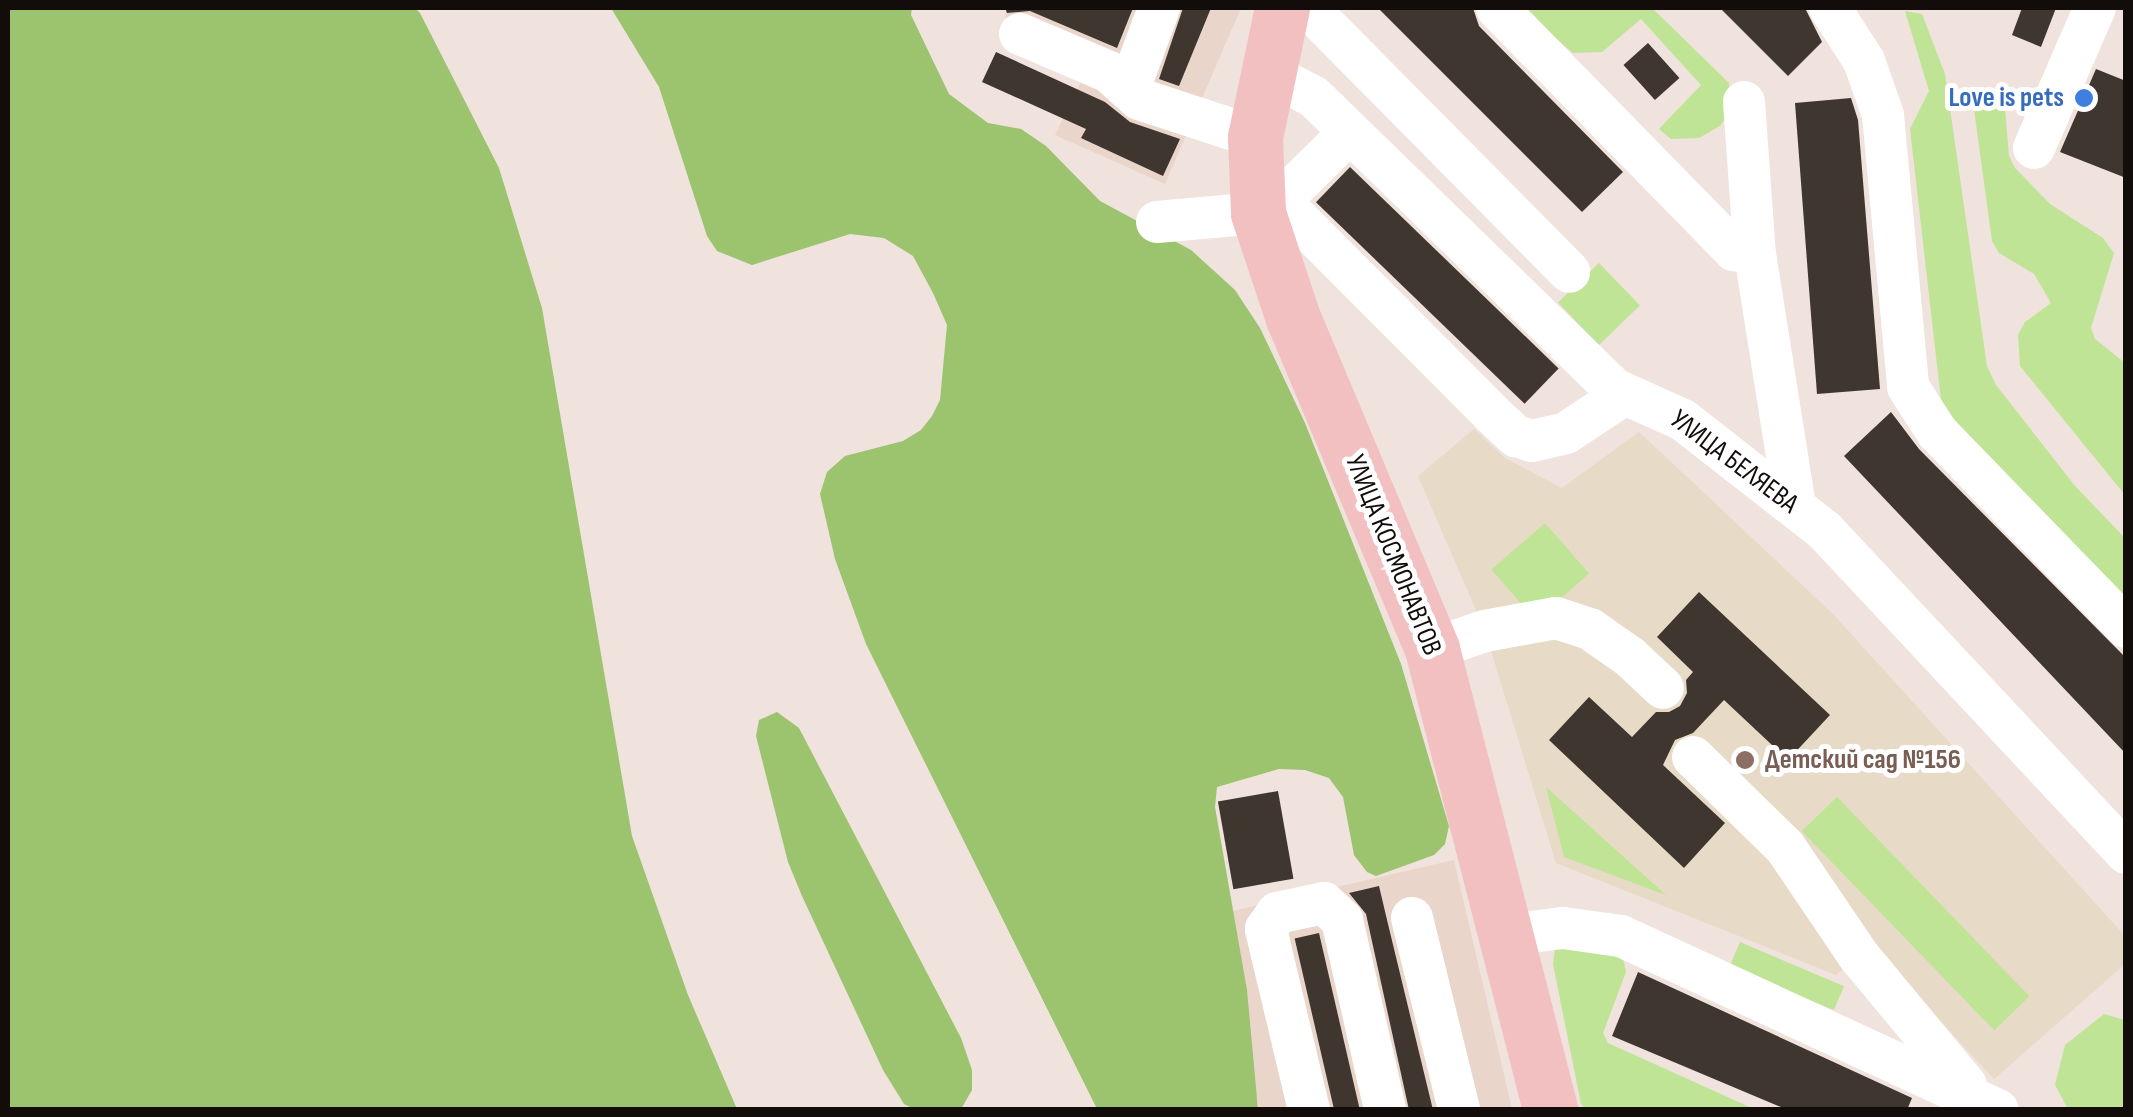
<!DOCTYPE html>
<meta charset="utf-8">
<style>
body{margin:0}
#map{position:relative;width:2133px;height:1117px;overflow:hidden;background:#f0e2dc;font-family:"Sofia Sans Condensed",sans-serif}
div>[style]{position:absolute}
.built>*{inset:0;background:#ead5cb}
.education>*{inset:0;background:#e7dac6}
.green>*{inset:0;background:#bfe496;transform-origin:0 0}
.forest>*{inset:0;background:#9cc36e}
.building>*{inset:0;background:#3f362f;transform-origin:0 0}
.minor>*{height:42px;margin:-21px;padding:0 21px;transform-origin:21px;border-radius:21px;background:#fff}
.major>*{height:55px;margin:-27.5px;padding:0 27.5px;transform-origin:27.5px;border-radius:27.5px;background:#f2c0c1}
.dots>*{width:28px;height:28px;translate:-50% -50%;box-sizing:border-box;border:5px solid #fff;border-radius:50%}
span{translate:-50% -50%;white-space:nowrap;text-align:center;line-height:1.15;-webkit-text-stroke:10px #fff;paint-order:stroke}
.shop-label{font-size:28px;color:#366cbe;font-weight:700}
.right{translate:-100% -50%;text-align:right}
.street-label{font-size:28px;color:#120d0b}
.education-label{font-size:28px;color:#785e54;font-weight:700}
.left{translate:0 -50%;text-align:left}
.frame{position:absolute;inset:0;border:10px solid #120d0b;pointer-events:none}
</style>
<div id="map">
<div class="built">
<div style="clip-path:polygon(1007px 8px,1241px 8px,1165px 184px,1055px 135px,1090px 63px,1005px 17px)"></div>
<div style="clip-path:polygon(1454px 860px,1512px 1109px,1260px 1109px,1215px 915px)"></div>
</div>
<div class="education">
<div style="clip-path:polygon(1474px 429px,1505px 458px,1562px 488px,1639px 432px,1833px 614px,2125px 936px,2125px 964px,1994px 1079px,1870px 945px,1836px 975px,1556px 863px,1485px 631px,1418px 476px)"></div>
</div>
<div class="green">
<div style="clip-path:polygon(1521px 8px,1652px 8px,1729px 83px,1731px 111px,1720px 126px,1699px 138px,1671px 139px,1659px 129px,1701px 85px,1641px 19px,1602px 52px,1573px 53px)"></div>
<div style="clip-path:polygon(1905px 11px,1922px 14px,1945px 74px,1987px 366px,1996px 385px,2075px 486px,2125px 538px,2125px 597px,1964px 434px,1941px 400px,1910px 129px,1929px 91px)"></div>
<div style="clip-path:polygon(1982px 89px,1998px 90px,2004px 96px,2009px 156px,2015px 168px,2050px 204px,2103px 238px,2114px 253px,2091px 328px,2095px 339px,2125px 363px,2125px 495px,2020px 366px,2018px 335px,2025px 322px,2051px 303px,2034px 274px,1999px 253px,1992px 241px,1973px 102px)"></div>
<div style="left:1599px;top:263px;width:59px;height:57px;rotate:46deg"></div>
<div style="left:1545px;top:523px;width:67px;height:71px;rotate:49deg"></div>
<div style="clip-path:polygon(1546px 787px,1666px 895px,1564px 857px)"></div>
<div style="left:1837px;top:797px;width:277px;height:49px;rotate:46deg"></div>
<div style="left:1740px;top:942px;width:113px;height:26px;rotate:23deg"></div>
<div style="clip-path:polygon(1564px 943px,1623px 958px,1626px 972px,1603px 1033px,1608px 1043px,1754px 1109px,1586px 1109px,1581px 1104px,1553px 964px,1555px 949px)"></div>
<div style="clip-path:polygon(2104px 1014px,2125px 1020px,2125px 1109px,2068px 1109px,2055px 1085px,2065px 1045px)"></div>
</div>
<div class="forest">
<div style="clip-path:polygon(8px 8px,415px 8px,420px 13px,499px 168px,542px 308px,632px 836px,688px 995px,737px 1109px,8px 1109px)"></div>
<div style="clip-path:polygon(611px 8px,912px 8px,911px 15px,949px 94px,988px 123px,1021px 129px,1046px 146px,1100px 201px,1191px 250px,1235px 290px,1260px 328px,1305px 423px,1401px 664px,1449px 826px,1445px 844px,1434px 855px,1376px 876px,1367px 872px,1354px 855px,1343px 797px,1329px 778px,1305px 770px,1279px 769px,1217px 787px,1215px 807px,1247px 990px,1258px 1109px,1097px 1109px,866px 644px,835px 559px,820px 494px,827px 472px,845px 456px,903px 441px,921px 430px,932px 416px,940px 400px,947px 325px,933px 293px,913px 256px,884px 238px,850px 234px,752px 265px,717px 251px,707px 236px,659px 87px)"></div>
<div style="clip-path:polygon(777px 712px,799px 728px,961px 1038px,972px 1070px,972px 1090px,961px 1109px,914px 1109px,904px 1104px,883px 1070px,802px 896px,788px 862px,756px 736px,759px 720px)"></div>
</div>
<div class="building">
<div style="clip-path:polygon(1005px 8px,1133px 8px,1117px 48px,1030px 11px,1007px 13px)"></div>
<div style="clip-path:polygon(1183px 8px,1211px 8px,1179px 86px,1159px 79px)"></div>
<div style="clip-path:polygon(1378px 8px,1473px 8px,1479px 26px,1623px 172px,1582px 212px)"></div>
<div style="clip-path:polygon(1720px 8px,1805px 8px,1822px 42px,1788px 76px)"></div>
<div style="clip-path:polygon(2022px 8px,2056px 8px,2041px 47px,2012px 35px)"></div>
<div style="left:1648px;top:43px;width:47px;height:33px;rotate:48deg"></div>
<div style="clip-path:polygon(996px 52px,1105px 102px,1130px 122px,1180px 139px,1163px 176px,1081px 138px,1086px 129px,982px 82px)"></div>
<div style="clip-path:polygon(2096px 69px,2126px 81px,2126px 178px,2060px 152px)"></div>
<div style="clip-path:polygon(1851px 98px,1858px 120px,1880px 389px,1817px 394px,1795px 103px)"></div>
<div style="left:1350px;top:167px;width:290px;height:49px;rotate:44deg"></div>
<div style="clip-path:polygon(1891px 412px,1919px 449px,2126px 658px,2126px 754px,1844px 456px)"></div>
<div style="clip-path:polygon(1699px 592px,1830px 715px,1788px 760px,1724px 700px,1693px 733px,1675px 740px,1663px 765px,1725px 823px,1684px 868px,1549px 740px,1589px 697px,1632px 737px,1656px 712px,1669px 712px,1680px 706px,1687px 693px,1686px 680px,1693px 672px,1657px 637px)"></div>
<div style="left:1278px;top:791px;width:89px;height:61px;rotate:80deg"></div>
<div style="clip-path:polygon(1379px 886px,1388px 924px,1433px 1110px,1409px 1110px,1366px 914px,1349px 893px)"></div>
<div style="left:1319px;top:933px;width:181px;height:25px;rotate:77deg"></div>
<div style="clip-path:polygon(1638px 972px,1912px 1098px,1907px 1110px,1788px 1110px,1612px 1036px)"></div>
</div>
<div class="minor">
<div style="left:1497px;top:8px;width:339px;rotate:45.6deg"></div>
<div style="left:1734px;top:250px;width:21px;rotate:11deg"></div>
<div style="left:1830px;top:8px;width:63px;rotate:57.3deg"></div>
<div style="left:1864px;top:61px;width:57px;rotate:70.6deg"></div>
<div style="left:1883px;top:115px;width:273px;rotate:84.7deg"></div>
<div style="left:1908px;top:387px;width:54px;rotate:57.2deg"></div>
<div style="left:1937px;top:432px;width:272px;rotate:45.9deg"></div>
<div style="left:1323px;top:23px;width:350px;rotate:45.3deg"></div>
<div style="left:1020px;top:34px;width:97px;rotate:23.1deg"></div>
<div style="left:1109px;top:72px;width:40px;rotate:42deg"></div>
<div style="left:1139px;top:99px;width:122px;rotate:18.1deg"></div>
<div style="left:1266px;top:72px;width:54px;rotate:27.5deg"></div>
<div style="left:1314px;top:97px;width:419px;rotate:44.2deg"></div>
<div style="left:1614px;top:389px;width:76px;rotate:24.2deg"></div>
<div style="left:1683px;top:420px;width:180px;rotate:38deg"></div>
<div style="left:1825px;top:531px;width:441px;rotate:46.9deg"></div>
<div style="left:1135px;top:73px;width:69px;rotate:-69.7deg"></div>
<div style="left:1744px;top:102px;width:152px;rotate:85.9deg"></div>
<div style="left:1755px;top:254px;width:256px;rotate:81deg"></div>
<div style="left:2034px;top:148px;width:153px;rotate:-66.5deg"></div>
<div style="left:1280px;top:201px;width:77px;rotate:-44.5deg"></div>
<div style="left:1157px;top:222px;width:101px;rotate:-5.1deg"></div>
<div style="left:1258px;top:213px;width:25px;rotate:-29deg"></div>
<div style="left:1280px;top:201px;width:301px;rotate:45.1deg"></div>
<div style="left:1492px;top:414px;width:33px;rotate:43deg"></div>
<div style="left:1516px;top:436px;width:17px;rotate:17deg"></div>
<div style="left:1532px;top:441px;width:35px;rotate:-13deg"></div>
<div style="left:1566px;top:433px;width:67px;rotate:-33.5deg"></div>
<div style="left:1432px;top:649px;width:56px;rotate:-18.8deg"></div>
<div style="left:1485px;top:631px;width:72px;rotate:-10.4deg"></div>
<div style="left:1556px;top:618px;width:36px;rotate:18deg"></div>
<div style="left:1590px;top:629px;width:49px;rotate:35deg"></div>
<div style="left:1630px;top:657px;width:45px;rotate:43.2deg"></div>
<div style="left:1693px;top:757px;width:129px;rotate:44.4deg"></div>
<div style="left:1785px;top:847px;width:130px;rotate:55.9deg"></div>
<div style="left:1858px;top:955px;width:169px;rotate:50.3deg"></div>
<div style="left:1412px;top:918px;width:198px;rotate:76.2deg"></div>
<div style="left:1508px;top:935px;width:55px;rotate:-7.3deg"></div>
<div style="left:1563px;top:928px;width:59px;rotate:7.9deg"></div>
<div style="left:1621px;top:936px;width:415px;rotate:24.8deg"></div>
<div style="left:1309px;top:1110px;width:186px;rotate:-103.4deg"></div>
<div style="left:1266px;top:929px;width:19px;rotate:-55deg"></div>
<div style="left:1277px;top:913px;width:48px;rotate:-12deg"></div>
<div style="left:1324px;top:903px;width:25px;rotate:43deg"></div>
<div style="left:1342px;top:920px;width:195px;rotate:77.2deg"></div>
</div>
<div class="major">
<div style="left:1282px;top:8px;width:132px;rotate:101.8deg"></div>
<div style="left:1255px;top:137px;width:76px;rotate:87.7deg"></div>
<div style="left:1258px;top:213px;width:111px;rotate:71.6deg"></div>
<div style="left:1293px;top:318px;width:359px;rotate:67.2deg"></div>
<div style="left:1432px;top:649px;width:476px;rotate:75.6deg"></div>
</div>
<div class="dots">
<div style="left:2084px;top:98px;background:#3f7fe0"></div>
<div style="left:1745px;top:760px;background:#8d6e63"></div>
</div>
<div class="shop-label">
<span class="right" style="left:2064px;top:98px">Love is pets</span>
</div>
<div class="street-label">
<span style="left:1734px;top:462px;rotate:37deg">УЛИЦА БЕЛЯЕВА</span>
<span style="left:1393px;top:555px;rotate:68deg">УЛИЦА КОСМОНАВТОВ</span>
</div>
<div class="education-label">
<span class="left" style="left:1765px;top:760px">Детский сад №156</span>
</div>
<div class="frame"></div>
</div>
